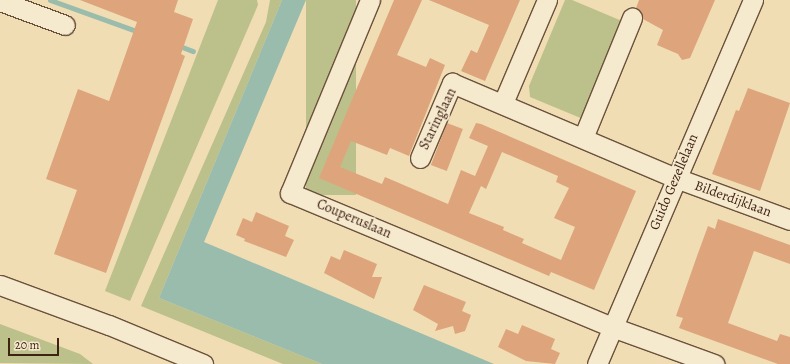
<!DOCTYPE html>
<style>
body{margin:0}
#map{position:relative;width:790px;height:364px;overflow:hidden;background:#f0ddb3;font-family:Alegreya,serif}
div>[style]{position:absolute}
.green>*{inset:0;background:#bcc08a;transform-origin:0 0}
.water>*{inset:0;background:#9abcac}
.stream>*{height:5px;margin:-2.5px;padding:0 2.5px;transform-origin:2.5px;border-radius:2.5px;background:#9abcac}
.building>*{inset:0;background:#dea57c;transform-origin:0 0}
.roads{filter:drop-shadow(1px 0 #6c513c) drop-shadow(-1px 0 #6c513c) drop-shadow(0 1px #6c513c) drop-shadow(0 -1px #6c513c)}
.minor>*{height:19px;margin:-9.5px;padding:0 9.5px;transform-origin:9.5px;border-radius:9.5px;background:#f5e9ce}
span{translate:-50% -50%;white-space:nowrap;text-align:center;line-height:1.15;-webkit-text-stroke:4px #f5e9ce;paint-order:stroke}
.street-label{font-size:14px;color:#402215}
.scale{position:absolute;left:8px;top:338px;width:51px;height:18px;box-sizing:border-box;border:2px solid #402215;border-top:0;padding-left:5px;font-size:12px;line-height:14px;white-space:nowrap;color:#402215;-webkit-text-stroke:3px #f5e9ce;paint-order:stroke}
</style>
<div id="map">
<div class="green">
<div style="clip-path:polygon(218px 0,257px 0,258px 5px,130px 301px,105px 291px)"></div>
<div style="clip-path:polygon(270px 0,282px 0,159px 298px,322px 364px,283px 364px,141px 306px,266px 22px)"></div>
<div style="left:306px;top:0;width:50px;height:195px"></div>
<div style="clip-path:polygon(565px 0,572px 0,622px 21px,583px 119px,530px 97px,529px 86px)"></div>
<div style="clip-path:polygon(0 324px,80px 354px,93px 364px,0 363px)"></div>
</div>
<div class="water">
<div style="clip-path:polygon(282px 0,306px 0,204px 242px,494px 364px,322px 364px,159px 298px)"></div>
</div>
<div class="stream">
<div style="left:50px;top:0;width:95px;rotate:19.8deg"></div>
<div style="left:177px;top:45px;width:17px;rotate:21deg"></div>
</div>
<div class="building">
<div style="clip-path:polygon(80px 0,178px 0,174px 12px,193px 19px,181px 54px,185px 56px,106px 273px,54px 254px,77px 190px,46px 179px,78px 89px,109px 101px,137px 22px)"></div>
<div style="clip-path:polygon(evenodd,394px 0,422px 0,397px 55px,426px 67px,430px 58px,445px 65px,409px 156px,390px 148px,387px 155px,351px 141px,340px 167px,382px 184px,385px 177px,448px 204px,461px 170px,475px 176px,488px 146px,469px 138px,476px 123px,481px 124px,636px 191px,594px 290px,551px 272px,549px 276px,319px 178px,394px 0,502px 152px,558px 176px,556px 182px,569px 188px,554px 218px,575px 227px,561px 260px,522px 243px,524px 239px,503px 230px,504px 227px,469px 213px,481px 186px,486px 189px,502px 152px)"></div>
<div style="clip-path:polygon(429px 0,520px 0,485px 81px,461px 71px,471px 50px,477px 53px,489px 25px)"></div>
<div style="clip-path:polygon(639px 0,715px 0,690px 58px,682px 60px,678px 54px,657px 45px,663px 30px,643px 19px,641px 12px,636px 8px)"></div>
<div style="clip-path:polygon(748px 88px,790px 103px,760px 191px,712px 174px,736px 110px,739px 111px)"></div>
<div style="left:447px;top:123px;width:17px;height:45px;rotate:21deg"></div>
<div style="clip-path:polygon(256px 212px,289px 226px,285px 236px,294px 240px,286px 257px,244px 241px,245px 239px,236px 235px,243px 218px,252px 222px)"></div>
<div style="clip-path:polygon(718px 219px,790px 245px,790px 264px,754px 251px,728px 323px,777px 341px,780px 334px,790px 337px,790px 364px,778px 364px,679px 328px,683px 318px,676px 316px,697px 256px,708px 226px,715px 229px)"></div>
<div style="clip-path:polygon(344px 250px,377px 264px,372px 277px,382px 277px,374px 299px,324px 273px,331px 256px,340px 260px)"></div>
<div style="clip-path:polygon(424px 285px,466px 302px,462px 311px,471px 315px,465px 331px,455px 334px,453px 326px,435px 331px,438px 324px,413px 310px)"></div>
<div style="clip-path:polygon(522px 325px,555px 339px,551px 349px,560px 353px,555px 364px,526px 361px,498px 347px,506px 329px,518px 334px)"></div>
</div>
<div class="roads">
<div class="minor">
<div style="left:370px;top:0;width:209px;rotate:112.5deg"></div>
<div style="left:290px;top:193px;width:349px;rotate:22.6deg"></div>
<div style="left:612px;top:327px;width:109px;rotate:19.9deg"></div>
<div style="left:0;top:1px;width:69px;rotate:20.3deg"></div>
<div style="left:503px;top:103px;width:112px;rotate:-66.9deg"></div>
<div style="left:583px;top:138px;width:130px;rotate:-67.8deg"></div>
<div style="left:420px;top:158px;width:82px;rotate:-66.9deg"></div>
<div style="left:452px;top:83px;width:243px;rotate:23deg"></div>
<div style="left:676px;top:178px;width:121px;rotate:20.2deg"></div>
<div style="left:0;top:285px;width:116px;rotate:20.2deg"></div>
<div style="left:109px;top:325px;width:102px;rotate:22.5deg"></div>
<div style="left:597px;top:364px;width:396px;rotate:-66.8deg"></div>
</div>
</div>
<div class="street-label">
<span style="left:438px;top:119px;rotate:-64deg">Staringlaan</span>
<span style="left:674px;top:182px;rotate:-67deg">Guido Gezellelaan</span>
<span style="left:733px;top:199px;rotate:20deg">Bilderdijklaan</span>
<span style="left:354px;top:219px;rotate:23deg">Couperuslaan</span>
</div>
<div class="scale">20 m</div>
</div>
